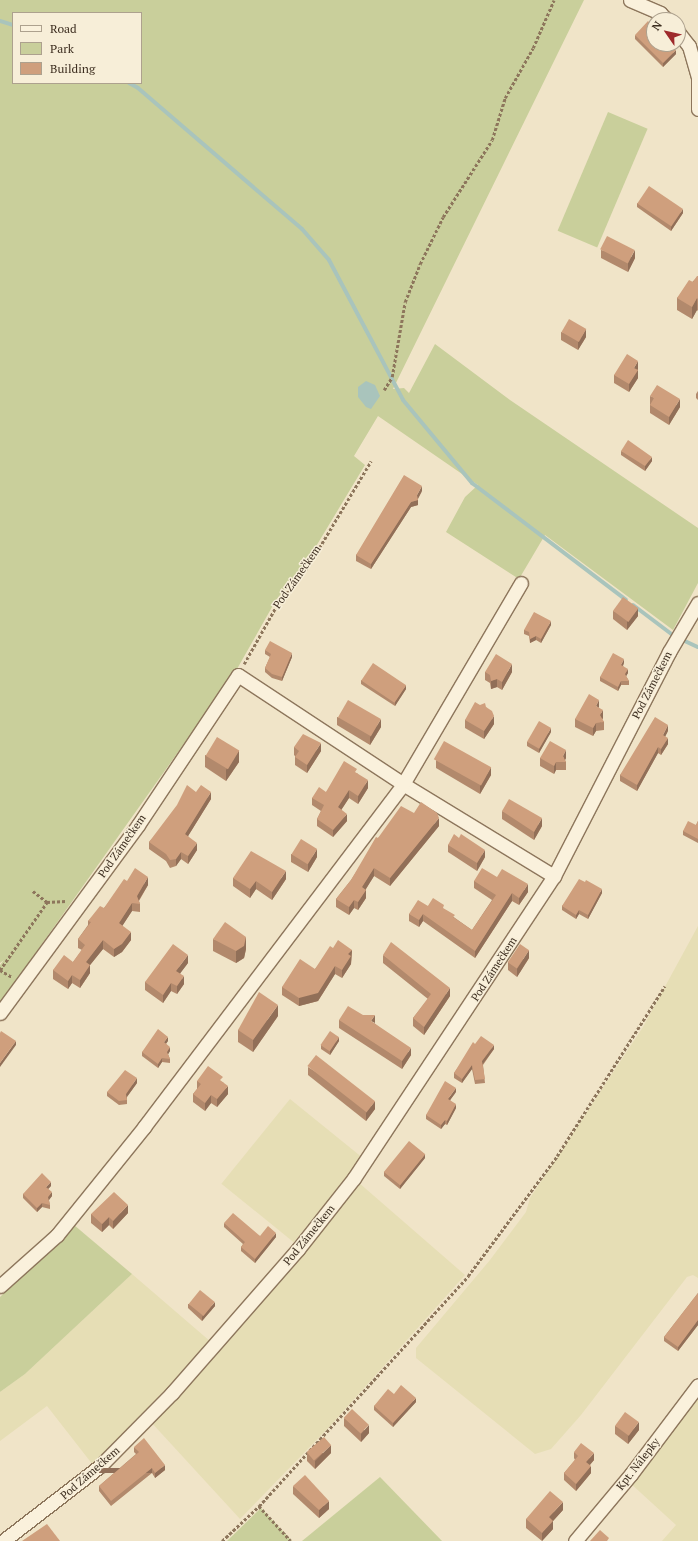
<!DOCTYPE html>
<meta charset="utf-8">
<style>
body{margin:0}
#map{position:relative;width:698px;height:1541px;overflow:hidden;background:#f0e4c8;font-family:"PT Serif",serif}
div>[style]{position:absolute}
.farmland>*{inset:0;background:#e6deb5;transform-origin:0 0}
.green>*{inset:0;background:#c9cf9b;transform-origin:0 0}
.water>*{inset:0;background:#a9c4bc}
.stream>*{height:4px;margin:-2px;padding:0 2px;transform-origin:2px;border-radius:2px;background:#a9c4bc}
.path>*{height:2.5px;margin-top:-1.25px;transform-origin:0;background:repeating-linear-gradient(90deg,#8d765c 0 3px,transparent 0 5px)}
.roads{filter:drop-shadow(1px 0 #8d765c) drop-shadow(-1px 0 #8d765c) drop-shadow(0 1px #8d765c) drop-shadow(0 -1px #8d765c)}
.street>*{height:13px;margin:-6.5px;padding:0 6.5px;transform-origin:6.5px;border-radius:6.5px;background:#faf1dc}
.wall>*{inset:0;background:#b2896c}
.shaded-wall>*{inset:0;background:#916f58;transform-origin:0 0}
.building>*{inset:0;background:#cf9f7d;transform-origin:0 0}
span{translate:-50% -50%;white-space:nowrap;text-align:center;line-height:1.15;-webkit-text-stroke:3px #f7eed8;paint-order:stroke}
.street-label{font-size:11px;color:#3d2e20}
.legend{position:absolute;left:12px;top:12px;width:130px;height:72px;box-sizing:border-box;background:#f7eed8;border:1px solid #ada18e;margin:0;padding:5px 7px;list-style:none;font-size:12px;color:#3d2e20}
.legend li{display:flex;align-items:center;gap:8px;height:20px}
.legend b{width:20px;border:1px solid #ada18e}
.north{position:absolute;left:646px;top:12px;width:40px;height:40px;box-sizing:border-box;background:#f7eed8;border:1px solid #ada18e;border-radius:50%;rotate:304deg;font-size:11px;font-weight:700;line-height:16px;text-align:center;color:#3d2e20}
.north::after{content:'';display:block;margin:auto;width:14px;height:18px;background:#9e2a2b;clip-path:polygon(50% 0,100% 100%,50% 72%,0 100%)}
</style>
<div id="map">
<div class="farmland">
<div style="clip-path:polygon(698px 926px,698px 1278px,693px 1275px,687px 1277px,581px 1415px,551px 1449px,535px 1454px,416px 1358px,416px 1348px,490px 1260px,526px 1212px,530px 1198px,643px 1027px)"></div>
<div style="left:290px;top:1099px;width:93px;height:109px;rotate:39deg"></div>
<div style="clip-path:polygon(358px 1182px,465px 1275px,331px 1425px,240px 1519px,150px 1421px)"></div>
<div style="clip-path:polygon(132px 1274px,211px 1342px,93px 1465px,47px 1406px,0 1441px,0 1392px,25px 1374px)"></div>
<div style="clip-path:polygon(698px 1397px,698px 1541px,662px 1541px,676px 1525px,629px 1482px)"></div>
</div>
<div class="green">
<div style="clip-path:polygon(evenodd,0 0,584px 0,393px 389px,404px 388px,409px 393px,435px 344px,510px 400px,698px 528px,698px 583px,673px 630px,545px 535px,519px 579px,446px 532px,465px 497px,478px 485px,378px 416px,354px 456px,365px 465px,309px 558px,276px 600px,237px 669px,0 1003px,0 965px,4px 960px,0 963px,0 0,13px 13px,141px 13px,141px 83px,13px 83px,13px 13px)"></div>
<div style="left:608px;top:112px;width:43px;height:129px;rotate:23deg"></div>
<div style="clip-path:polygon(74px 1225px,132px 1274px,25px 1374px,0 1392px,0 1297px)"></div>
<div style="clip-path:polygon(380px 1477px,442px 1541px,302px 1541px)"></div>
<div style="clip-path:polygon(261px 1508px,292px 1541px,227px 1541px)"></div>
</div>
<div class="water">
<div style="clip-path:polygon(366px 381px,375px 385px,380px 396px,371px 409px,366px 407px,358px 397px,358px 387px)"></div>
</div>
<div class="stream">
<div style="left:0;top:21px;width:14px;rotate:17deg"></div>
<div style="left:129px;top:83px;width:10px;rotate:29deg"></div>
<div style="left:138px;top:88px;width:216px;rotate:40.7deg"></div>
<div style="left:302px;top:229px;width:41px;rotate:48.9deg"></div>
<div style="left:329px;top:260px;width:158px;rotate:62.1deg"></div>
<div style="left:403px;top:400px;width:108px;rotate:50.3deg"></div>
<div style="left:472px;top:483px;width:193px;rotate:37.2deg"></div>
<div style="left:633px;top:605px;width:51px;rotate:37.1deg"></div>
<div style="left:674px;top:636px;width:26px;rotate:25deg"></div>
</div>
<div class="path">
<div style="left:384px;top:390px;width:15px;rotate:-58deg"></div>
<div style="left:392px;top:377px;width:76px;rotate:-80.2deg"></div>
<div style="left:405px;top:302px;width:41px;rotate:-68.5deg"></div>
<div style="left:420px;top:264px;width:52px;rotate:-63.9deg"></div>
<div style="left:443px;top:217px;width:91px;rotate:-57.5deg"></div>
<div style="left:492px;top:140px;width:44px;rotate:-72.8deg"></div>
<div style="left:505px;top:98px;width:57px;rotate:-60.8deg"></div>
<div style="left:533px;top:48px;width:52px;rotate:-66.4deg"></div>
<div style="left:244px;top:664px;width:68px;rotate:-60.8deg"></div>
<div style="left:277px;top:605px;width:51px;rotate:-51.3deg"></div>
<div style="left:309px;top:565px;width:121px;rotate:-59.2deg"></div>
<div style="left:33px;top:891px;width:18px;rotate:38deg"></div>
<div style="left:0;top:970px;width:83px;rotate:-55.3deg"></div>
<div style="left:47px;top:902px;width:19px;rotate:-3deg"></div>
<div style="left:0;top:970px;width:14px;rotate:30deg"></div>
<div style="left:259px;top:1506px;width:47px;rotate:47.6deg"></div>
<div style="left:222px;top:1541px;width:51px;rotate:-43.4deg"></div>
<div style="left:259px;top:1506px;width:311px;rotate:-47.7deg"></div>
<div style="left:468px;top:1276px;width:149px;rotate:-53.4deg"></div>
<div style="left:557px;top:1156px;width:201px;rotate:-57.6deg"></div>
</div>
<div class="roads">
<div class="street">
<div style="left:630px;top:0;width:33px;rotate:23deg"></div>
<div style="left:660px;top:13px;width:10px;rotate:45deg"></div>
<div style="left:678px;top:32px;width:18px;rotate:52deg"></div>
<div style="left:689px;top:46px;width:33px;rotate:74deg"></div>
<div style="left:698px;top:78px;width:31px;rotate:90deg"></div>
<div style="left:0;top:1013px;width:233px;rotate:-53.7deg"></div>
<div style="left:138px;top:825px;width:180px;rotate:-56.3deg"></div>
<div style="left:238px;top:675px;width:198px;rotate:33.4deg"></div>
<div style="left:403px;top:784px;width:177px;rotate:31.4deg"></div>
<div style="left:0;top:1286px;width:76px;rotate:-41.8deg"></div>
<div style="left:57px;top:1235px;width:139px;rotate:-51.1deg"></div>
<div style="left:144px;top:1127px;width:430px;rotate:-52.9deg"></div>
<div style="left:403px;top:784px;width:233px;rotate:-59.6deg"></div>
<div style="left:3px;top:1541px;width:123px;rotate:-37.7deg"></div>
<div style="left:100px;top:1466px;width:103px;rotate:-45.4deg"></div>
<div style="left:172px;top:1393px;width:191px;rotate:-48.8deg"></div>
<div style="left:298px;top:1249px;width:90px;rotate:-51.7deg"></div>
<div style="left:354px;top:1178px;width:362px;rotate:-56.5deg"></div>
<div style="left:554px;top:876px;width:252px;rotate:-62.8deg"></div>
<div style="left:669px;top:652px;width:57px;rotate:-59.4deg"></div>
<div style="left:575px;top:1541px;width:87px;rotate:-50.1deg"></div>
<div style="left:631px;top:1474px;width:111px;rotate:-53deg"></div>
</div>
</div>
<div class="wall">
<div style="clip-path:polygon(635px 35px,676px 54px,663px 67px,635px 39px)"></div>
<div style="clip-path:polygon(637px 203px,683px 213px,671px 231px,637px 207px)"></div>
<div style="clip-path:polygon(601px 250px,635px 258px,628px 272px,601px 258px)"></div>
<div style="clip-path:polygon(698px 276px,698px 311px,697px 310px,692px 319px,677px 310px,677px 298px)"></div>
<div style="clip-path:polygon(561px 332px,586px 337px,578px 350px,561px 340px)"></div>
<div style="clip-path:polygon(638px 369px,638px 378px,629px 392px,614px 383px,614px 375px)"></div>
<div style="clip-path:polygon(698px 391px,698px 400px,696px 398px,696px 394px)"></div>
<div style="clip-path:polygon(650px 396px,680px 407px,669px 425px,650px 413px)"></div>
<div style="clip-path:polygon(621px 451px,652px 461px,645px 471px,621px 455px)"></div>
<div style="clip-path:polygon(422px 491px,418px 499px,418px 505px,411px 507px,371px 569px,356px 561px,356px 555px)"></div>
<div style="clip-path:polygon(613px 611px,638px 616px,627px 630px,613px 619px)"></div>
<div style="clip-path:polygon(551px 625px,541px 643px,536px 640px,530px 643px,529px 636px,524px 634px,524px 630px)"></div>
<div style="clip-path:polygon(265px 650px,292px 657px,282px 681px,272px 678px,265px 672px,265px 668px,270px 657px,265px 654px)"></div>
<div style="clip-path:polygon(624px 663px,623px 666px,628px 673px,626px 676px,629px 681px,629px 685px,621px 685px,618px 691px,600px 681px,600px 677px)"></div>
<div style="clip-path:polygon(485px 672px,512px 672px,502px 690px,497px 687px,491px 689px,490px 683px,485px 680px)"></div>
<div style="clip-path:polygon(361px 680px,406px 689px,395px 706px,361px 684px)"></div>
<div style="clip-path:polygon(486px 707px,494px 724px,484px 739px,465px 728px,465px 720px)"></div>
<div style="clip-path:polygon(599px 708px,603px 718px,602px 719px,604px 722px,604px 730px,596px 731px,593px 736px,575px 727px,575px 719px)"></div>
<div style="clip-path:polygon(337px 717px,381px 727px,370px 745px,337px 725px)"></div>
<div style="clip-path:polygon(668px 731px,665px 736px,668px 744px,661px 755px,658px 753px,637px 791px,620px 781px,620px 775px)"></div>
<div style="clip-path:polygon(551px 732px,539px 753px,527px 746px,527px 742px)"></div>
<div style="clip-path:polygon(294px 747px,321px 751px,307px 773px,295px 765px,295px 756px,294px 755px)"></div>
<div style="clip-path:polygon(205px 755px,239px 762px,226px 781px,205px 767px)"></div>
<div style="clip-path:polygon(540px 758px,566px 758px,565px 760px,566px 762px,566px 770px,556px 770px,554px 774px,540px 766px)"></div>
<div style="clip-path:polygon(436px 760px,491px 775px,480px 794px,436px 768px)"></div>
<div style="clip-path:polygon(357px 773px,368px 788px,358px 804px,349px 798px,341px 810px,347px 821px,333px 837px,317px 826px,317px 819px,321px 811px,312px 805px,312px 798px,326px 792px)"></div>
<div style="clip-path:polygon(196px 792px,211px 799px,188px 836px,197px 850px,188px 864px,181px 859px,176px 866px,170px 868px,166px 861px,149px 849px,149px 842px)"></div>
<div style="clip-path:polygon(502px 811px,542px 826px,534px 840px,502px 819px)"></div>
<div style="clip-path:polygon(414px 813px,439px 826px,390px 886px,374px 876px,366px 889px,366px 898px,358px 910px,354px 908px,349px 915px,336px 907px,336px 899px,351px 880px,378px 838px)"></div>
<div style="clip-path:polygon(698px 821px,698px 843px,683px 835px,683px 831px,696px 825px)"></div>
<div style="clip-path:polygon(459px 838px,485px 857px,477px 871px,448px 852px,448px 845px)"></div>
<div style="clip-path:polygon(291px 854px,317px 857px,308px 872px,291px 862px)"></div>
<div style="clip-path:polygon(497px 877px,528px 892px,519px 905px,512px 901px,475px 958px,423px 921px,419px 927px,409px 921px,409px 914px,428px 907px,444px 909px,455px 918px,472px 930px,492px 900px,474px 888px,474px 881px)"></div>
<div style="clip-path:polygon(233px 878px,286px 879px,272px 900px,256px 889px,250px 898px,233px 886px)"></div>
<div style="clip-path:polygon(127px 881px,148px 885px,139px 901px,140px 904px,140px 912px,132px 911px,122px 926px,131px 940px,122px 952px,114px 957px,103px 949px,90px 965px,90px 973px,80px 988px,72px 983px,68px 989px,53px 979px,53px 970px,73px 962px,82px 950px,78px 948px,78px 939px,88px 925px,88px 921px,104px 908px)"></div>
<div style="clip-path:polygon(585px 882px,602px 893px,588px 919px,579px 914px,576px 919px,562px 910px,562px 906px)"></div>
<div style="clip-path:polygon(213px 939px,246px 949px,244px 958px,236px 963px,213px 951px)"></div>
<div style="clip-path:polygon(333px 948px,352px 950px,351px 964px,342px 978px,335px 974px,318px 1001px,299px 1006px,282px 995px,282px 987px,315px 969px)"></div>
<div style="clip-path:polygon(383px 955px,450px 996px,424px 1035px,413px 1026px,413px 1018px,428px 999px,383px 963px)"></div>
<div style="clip-path:polygon(529px 958px,517px 977px,508px 970px,508px 962px)"></div>
<div style="clip-path:polygon(188px 963px,180px 973px,184px 984px,177px 994px,171px 991px,163px 1003px,145px 990px,145px 982px)"></div>
<div style="clip-path:polygon(278px 1016px,253px 1052px,238px 1042px,238px 1030px)"></div>
<div style="clip-path:polygon(339px 1020px,374px 1023px,411px 1055px,402px 1069px,339px 1028px)"></div>
<div style="clip-path:polygon(168px 1041px,166px 1044px,170px 1051px,168px 1054px,170px 1059px,170px 1063px,162px 1062px,158px 1068px,142px 1056px,142px 1052px)"></div>
<div style="clip-path:polygon(339px 1041px,330px 1055px,321px 1049px,321px 1045px)"></div>
<div style="clip-path:polygon(475px 1044px,494px 1049px,483px 1065px,485px 1083px,475px 1084px,472px 1069px,462px 1083px,454px 1078px,454px 1073px)"></div>
<div style="clip-path:polygon(308px 1067px,375px 1109px,366px 1121px,308px 1075px)"></div>
<div style="clip-path:polygon(197px 1081px,223px 1082px,228px 1094px,217px 1107px,211px 1103px,205px 1111px,193px 1102px,193px 1094px,197px 1089px)"></div>
<div style="clip-path:polygon(137px 1083px,127px 1097px,127px 1104px,119px 1105px,107px 1096px,107px 1092px)"></div>
<div style="clip-path:polygon(456px 1092px,450px 1100px,456px 1108px,447px 1125px,445px 1124px,441px 1129px,426px 1119px,426px 1115px)"></div>
<div style="clip-path:polygon(425px 1158px,400px 1189px,384px 1176px,384px 1172px)"></div>
<div style="clip-path:polygon(51px 1186px,48px 1189px,52px 1196px,49px 1200px,50px 1205px,50px 1209px,42px 1207px,37px 1212px,23px 1198px,23px 1194px)"></div>
<div style="clip-path:polygon(128px 1213px,113px 1229px,109px 1225px,102px 1232px,91px 1223px,91px 1214px)"></div>
<div style="clip-path:polygon(224px 1223px,260px 1236px,276px 1237px,255px 1263px,241px 1251px,241px 1247px,243px 1244px,224px 1227px)"></div>
<div style="clip-path:polygon(698px 1293px,698px 1325px,678px 1351px,664px 1341px,664px 1337px)"></div>
<div style="clip-path:polygon(188px 1304px,215px 1306px,202px 1321px,188px 1308px)"></div>
<div style="clip-path:polygon(394px 1394px,416px 1402px,393px 1427px,374px 1410px,374px 1406px)"></div>
<div style="clip-path:polygon(344px 1418px,369px 1433px,361px 1442px,344px 1426px)"></div>
<div style="clip-path:polygon(615px 1426px,639px 1430px,628px 1444px,615px 1434px)"></div>
<div style="clip-path:polygon(134px 1447px,165px 1470px,155px 1478px,152px 1473px,111px 1506px,99px 1491px,99px 1486px,136px 1454px,134px 1452px)"></div>
<div style="clip-path:polygon(574px 1452px,594px 1460px,590px 1465px,591px 1473px,576px 1491px,564px 1480px,564px 1473px,575px 1460px,574px 1458px)"></div>
<div style="clip-path:polygon(307px 1453px,331px 1453px,315px 1469px,307px 1461px)"></div>
<div style="clip-path:polygon(293px 1486px,329px 1509px,319px 1518px,293px 1494px)"></div>
<div style="clip-path:polygon(563px 1510px,553px 1521px,553px 1529px,542px 1541px,526px 1528px,526px 1519px)"></div>
</div>
<div class="shaded-wall">
<div style="clip-path:polygon(676px 50px,676px 54px,663px 67px,663px 63px)"></div>
<div style="clip-path:polygon(683px 209px,683px 213px,671px 231px,671px 227px)"></div>
<div style="clip-path:polygon(635px 250px,635px 258px,628px 272px,628px 263px)"></div>
<div style="clip-path:polygon(697px 298px,697px 310px,692px 319px,692px 307px)"></div>
<div style="clip-path:polygon(586px 329px,586px 337px,578px 350px,578px 342px)"></div>
<div style="clip-path:polygon(638px 361px,638px 369px,634px 376px,634px 368px)"></div>
<div style="clip-path:polygon(638px 370px,638px 378px,629px 392px,629px 384px)"></div>
<div style="clip-path:polygon(680px 399px,680px 407px,669px 425px,669px 417px)"></div>
<div style="clip-path:polygon(652px 457px,652px 461px,645px 471px,645px 466px)"></div>
<div style="clip-path:polygon(422px 486px,422px 491px,417px 500px,417px 495px)"></div>
<div style="clip-path:polygon(418px 500px,418px 505px,411px 507px,371px 569px,371px 564px,411px 502px)"></div>
<div style="clip-path:polygon(638px 608px,638px 616px,627px 630px,627px 622px)"></div>
<div style="clip-path:polygon(551px 621px,551px 625px,541px 643px,541px 639px)"></div>
<div style="clip-path:polygon(536px 636px,536px 640px,530px 643px,530px 639px)"></div>
<div style="clip-path:polygon(292px 653px,292px 657px,282px 681px,282px 677px)"></div>
<div style="clip-path:polygon(624px 659px,624px 663px,621px 669px,621px 665px)"></div>
<div style="clip-path:polygon(512px 664px,512px 672px,502px 690px,502px 682px)"></div>
<div style="clip-path:polygon(628px 669px,628px 673px,625px 678px,625px 674px)"></div>
<div style="clip-path:polygon(497px 679px,497px 687px,491px 689px,491px 681px)"></div>
<div style="clip-path:polygon(621px 681px,621px 685px,618px 691px,618px 687px)"></div>
<div style="clip-path:polygon(406px 685px,406px 689px,395px 706px,395px 702px)"></div>
<div style="clip-path:polygon(599px 700px,599px 708px,596px 706px)"></div>
<div style="clip-path:polygon(603px 710px,603px 718px,600px 723px,600px 715px)"></div>
<div style="clip-path:polygon(494px 716px,494px 724px,484px 739px,484px 731px)"></div>
<div style="clip-path:polygon(381px 719px,381px 727px,370px 745px,370px 737px)"></div>
<div style="clip-path:polygon(596px 723px,596px 731px,593px 736px,593px 728px)"></div>
<div style="clip-path:polygon(668px 725px,668px 731px,663px 741px,663px 735px)"></div>
<div style="clip-path:polygon(551px 728px,551px 732px,539px 753px,539px 749px)"></div>
<div style="clip-path:polygon(668px 738px,668px 744px,661px 755px,661px 749px)"></div>
<div style="clip-path:polygon(321px 743px,321px 751px,307px 773px,307px 765px)"></div>
<div style="clip-path:polygon(658px 747px,658px 753px,637px 791px,637px 785px)"></div>
<div style="clip-path:polygon(239px 750px,239px 762px,226px 781px,226px 770px)"></div>
<div style="clip-path:polygon(566px 750px,566px 758px,564px 762px,563px 756px)"></div>
<div style="clip-path:polygon(556px 762px,556px 770px,554px 774px,554px 766px)"></div>
<div style="clip-path:polygon(491px 767px,491px 775px,480px 794px,480px 786px)"></div>
<div style="clip-path:polygon(368px 780px,368px 788px,358px 804px,358px 796px)"></div>
<div style="clip-path:polygon(349px 790px,349px 798px,338px 815px,338px 807px)"></div>
<div style="clip-path:polygon(211px 792px,211px 799px,185px 841px,185px 834px)"></div>
<div style="clip-path:polygon(347px 814px,347px 821px,333px 837px,333px 830px)"></div>
<div style="clip-path:polygon(439px 818px,439px 826px,390px 886px,390px 878px)"></div>
<div style="clip-path:polygon(542px 818px,542px 826px,534px 840px,534px 832px)"></div>
<div style="clip-path:polygon(197px 843px,197px 850px,188px 864px,188px 856px)"></div>
<div style="clip-path:polygon(317px 849px,317px 857px,308px 872px,308px 864px)"></div>
<div style="clip-path:polygon(485px 850px,485px 857px,477px 871px,477px 863px)"></div>
<div style="clip-path:polygon(181px 852px,181px 859px,176px 866px,176px 859px)"></div>
<div style="clip-path:polygon(374px 868px,374px 876px,362px 895px,362px 887px)"></div>
<div style="clip-path:polygon(286px 871px,286px 879px,272px 900px,272px 892px)"></div>
<div style="clip-path:polygon(148px 877px,148px 885px,137px 903px,137px 896px)"></div>
<div style="clip-path:polygon(256px 881px,256px 889px,250px 898px,250px 889px)"></div>
<div style="clip-path:polygon(528px 884px,528px 892px,519px 905px,519px 898px)"></div>
<div style="clip-path:polygon(602px 889px,602px 893px,588px 919px,588px 915px)"></div>
<div style="clip-path:polygon(366px 890px,366px 898px,358px 910px,358px 902px)"></div>
<div style="clip-path:polygon(512px 893px,512px 901px,475px 958px,475px 951px)"></div>
<div style="clip-path:polygon(354px 900px,354px 908px,349px 915px,349px 907px)"></div>
<div style="clip-path:polygon(132px 903px,132px 911px,119px 931px,119px 923px)"></div>
<div style="clip-path:polygon(579px 910px,579px 914px,576px 919px,576px 915px)"></div>
<div style="clip-path:polygon(423px 914px,423px 921px,419px 927px,419px 920px)"></div>
<div style="clip-path:polygon(131px 932px,131px 940px,122px 952px,114px 957px,114px 949px)"></div>
<div style="clip-path:polygon(246px 937px,246px 949px,244px 958px,236px 963px,236px 951px)"></div>
<div style="clip-path:polygon(103px 940px,103px 949px,86px 970px,86px 962px)"></div>
<div style="clip-path:polygon(352px 950px,351px 964px,342px 978px,342px 970px,348px 954px)"></div>
<div style="clip-path:polygon(529px 950px,529px 958px,517px 977px,517px 969px)"></div>
<div style="clip-path:polygon(188px 955px,188px 963px,176px 979px,176px 971px)"></div>
<div style="clip-path:polygon(90px 965px,90px 973px,80px 988px,80px 980px)"></div>
<div style="clip-path:polygon(335px 966px,335px 974px,318px 1001px,299px 1006px,299px 998px)"></div>
<div style="clip-path:polygon(72px 975px,72px 983px,68px 989px,68px 981px)"></div>
<div style="clip-path:polygon(184px 976px,184px 984px,177px 994px,177px 986px)"></div>
<div style="clip-path:polygon(171px 983px,171px 991px,163px 1003px,163px 995px)"></div>
<div style="clip-path:polygon(450px 988px,450px 996px,424px 1035px,424px 1027px)"></div>
<div style="clip-path:polygon(278px 1005px,278px 1016px,253px 1052px,253px 1040px)"></div>
<div style="clip-path:polygon(375px 1015px,375px 1023px,371px 1021px)"></div>
<div style="clip-path:polygon(168px 1037px,168px 1041px,164px 1046px,164px 1042px)"></div>
<div style="clip-path:polygon(339px 1037px,339px 1041px,330px 1055px,330px 1051px)"></div>
<div style="clip-path:polygon(16px 1041px,16px 1045px,0 1067px,0 1063px)"></div>
<div style="clip-path:polygon(494px 1045px,494px 1049px,482px 1065px,482px 1061px)"></div>
<div style="clip-path:polygon(170px 1047px,170px 1051px,167px 1056px,167px 1052px)"></div>
<div style="clip-path:polygon(411px 1048px,411px 1055px,402px 1069px,402px 1061px)"></div>
<div style="clip-path:polygon(162px 1058px,162px 1062px,158px 1068px,158px 1064px)"></div>
<div style="clip-path:polygon(472px 1065px,472px 1069px,462px 1083px,462px 1079px)"></div>
<div style="clip-path:polygon(137px 1078px,137px 1083px,126px 1098px,126px 1094px)"></div>
<div style="clip-path:polygon(228px 1086px,228px 1094px,217px 1107px,217px 1099px)"></div>
<div style="clip-path:polygon(456px 1088px,456px 1092px,448px 1103px,448px 1099px)"></div>
<div style="clip-path:polygon(211px 1095px,211px 1103px,205px 1111px,205px 1103px)"></div>
<div style="clip-path:polygon(375px 1101px,375px 1109px,366px 1121px,366px 1113px)"></div>
<div style="clip-path:polygon(456px 1104px,456px 1108px,447px 1125px,447px 1121px)"></div>
<div style="clip-path:polygon(445px 1120px,445px 1124px,441px 1129px,441px 1125px)"></div>
<div style="clip-path:polygon(425px 1154px,425px 1158px,400px 1189px,400px 1185px)"></div>
<div style="clip-path:polygon(51px 1182px,51px 1186px,46px 1191px,46px 1187px)"></div>
<div style="clip-path:polygon(52px 1192px,52px 1196px,48px 1201px,48px 1197px)"></div>
<div style="clip-path:polygon(42px 1203px,42px 1207px,37px 1212px,37px 1208px)"></div>
<div style="clip-path:polygon(128px 1205px,128px 1213px,113px 1229px,113px 1221px)"></div>
<div style="clip-path:polygon(109px 1217px,109px 1225px,102px 1232px,102px 1224px)"></div>
<div style="clip-path:polygon(276px 1233px,276px 1237px,255px 1263px,255px 1259px)"></div>
<div style="clip-path:polygon(215px 1302px,215px 1306px,202px 1321px,202px 1317px)"></div>
<div style="clip-path:polygon(698px 1320px,698px 1325px,678px 1351px,678px 1347px)"></div>
<div style="clip-path:polygon(416px 1398px,416px 1402px,393px 1427px,393px 1423px)"></div>
<div style="clip-path:polygon(639px 1422px,639px 1430px,628px 1444px,628px 1436px)"></div>
<div style="clip-path:polygon(369px 1425px,369px 1433px,361px 1442px,361px 1434px)"></div>
<div style="clip-path:polygon(331px 1445px,331px 1453px,315px 1469px,315px 1461px)"></div>
<div style="clip-path:polygon(594px 1453px,594px 1460px,586px 1469px,586px 1462px)"></div>
<div style="clip-path:polygon(165px 1465px,165px 1470px,155px 1478px,155px 1473px)"></div>
<div style="clip-path:polygon(591px 1466px,591px 1473px,576px 1491px,576px 1484px)"></div>
<div style="left:152px;top:1468px;width:5px;height:53px;rotate:90deg"></div>
<div style="clip-path:polygon(329px 1501px,329px 1509px,319px 1518px,319px 1510px)"></div>
<div style="clip-path:polygon(563px 1502px,563px 1510px,553px 1521px,553px 1529px,542px 1541px,542px 1533px,549px 1517px)"></div>
</div>
<div class="building">
<div style="clip-path:polygon(648px 21px,654px 28px,654px 44px,670px 44px,676px 50px,663px 63px,635px 35px)"></div>
<div style="left:649px;top:186px;width:41px;height:21px;rotate:34deg"></div>
<div style="left:607px;top:236px;width:31px;height:15px;rotate:27deg"></div>
<div style="clip-path:polygon(697px 276px,698px 276px,698px 299px,697px 298px,692px 307px,677px 298px,689px 280px,693px 282px)"></div>
<div style="left:569px;top:319px;width:20px;height:15px;rotate:30deg"></div>
<div style="clip-path:polygon(627px 354px,638px 361px,634px 368px,638px 370px,629px 384px,614px 375px)"></div>
<div style="clip-path:polygon(657px 385px,680px 399px,669px 417px,650px 405px,654px 398px,650px 396px)"></div>
<div style="clip-path:polygon(628px 440px,652px 457px,645px 466px,621px 451px)"></div>
<div style="clip-path:polygon(404px 475px,422px 486px,417px 495px,418px 500px,411px 502px,371px 564px,356px 555px)"></div>
<div style="left:623px;top:597px;width:19px;height:17px;rotate:36deg"></div>
<div style="clip-path:polygon(534px 612px,551px 621px,541px 639px,536px 636px,530px 639px,529px 632px,524px 630px)"></div>
<div style="clip-path:polygon(270px 641px,292px 653px,282px 677px,272px 674px,265px 668px,271px 654px,265px 650px)"></div>
<div style="clip-path:polygon(613px 653px,624px 659px,621px 665px,628px 669px,625px 674px,629px 681px,621px 681px,618px 687px,600px 677px)"></div>
<div style="clip-path:polygon(496px 654px,512px 664px,502px 682px,497px 679px,491px 681px,490px 675px,485px 672px)"></div>
<div style="left:373px;top:663px;width:40px;height:21px;rotate:34deg"></div>
<div style="clip-path:polygon(589px 694px,599px 700px,596px 706px,603px 710px,600px 715px,604px 722px,596px 723px,593px 728px,575px 719px)"></div>
<div style="left:348px;top:700px;width:38px;height:20px;rotate:30deg"></div>
<div style="clip-path:polygon(475px 702px,480px 705px,485px 703px,486px 707px,492px 711px,494px 716px,484px 731px,465px 720px)"></div>
<div style="clip-path:polygon(655px 717px,668px 725px,663px 735px,668px 738px,661px 749px,658px 747px,637px 785px,620px 775px)"></div>
<div style="left:539px;top:721px;width:14px;height:24px;rotate:30deg"></div>
<div style="clip-path:polygon(303px 734px,321px 743px,307px 765px,295px 757px,299px 751px,294px 747px)"></div>
<div style="left:217px;top:737px;width:26px;height:22px;rotate:31deg"></div>
<div style="left:444px;top:741px;width:54px;height:21px;rotate:29deg"></div>
<div style="clip-path:polygon(550px 741px,566px 750px,563px 756px,566px 762px,556px 762px,554px 766px,540px 758px)"></div>
<div style="clip-path:polygon(344px 761px,357px 769px,355px 772px,368px 780px,358px 796px,349px 790px,338px 807px,347px 814px,333px 830px,317px 819px,324px 805px,312px 798px,319px 787px,326px 792px)"></div>
<div style="clip-path:polygon(187px 785px,196px 792px,201px 785px,211px 792px,185px 834px,197px 843px,188px 856px,181px 852px,176px 859px,170px 860px,166px 854px,149px 842px,177px 805px)"></div>
<div style="clip-path:polygon(509px 799px,542px 818px,534px 832px,502px 811px)"></div>
<div style="clip-path:polygon(421px 802px,437px 813px,439px 818px,390px 878px,374px 868px,362px 887px,366px 890px,358px 902px,354px 900px,349px 907px,336px 899px,351px 880px,376px 837px,378px 838px,401px 806px,414px 813px)"></div>
<div style="clip-path:polygon(688px 821px,696px 825px,698px 821px,698px 839px,683px 831px)"></div>
<div style="clip-path:polygon(454px 834px,459px 838px,461px 834px,485px 850px,477px 863px,448px 845px)"></div>
<div style="left:301px;top:839px;width:19px;height:18px;rotate:32deg"></div>
<div style="clip-path:polygon(251px 851px,286px 871px,272px 892px,256px 881px,250px 889px,233px 878px)"></div>
<div style="clip-path:polygon(135px 868px,148px 877px,137px 896px,140px 904px,132px 903px,119px 923px,131px 932px,122px 944px,114px 949px,103px 940px,86px 962px,90px 965px,80px 980px,72px 975px,68px 981px,53px 970px,64px 955px,73px 962px,85px 945px,78px 939px,91px 922px,88px 921px,100px 906px,104px 908px,124px 879px,127px 881px)"></div>
<div style="clip-path:polygon(482px 868px,497px 877px,502px 869px,528px 884px,519px 898px,512px 893px,475px 951px,423px 914px,419px 920px,409px 914px,418px 900px,428px 906px,424px 912px,433px 898px,444px 905px,443px 908px,455px 915px,453px 917px,472px 930px,496px 895px,474px 881px)"></div>
<div style="clip-path:polygon(579px 879px,585px 882px,586px 880px,602px 889px,588px 915px,579px 910px,576px 915px,562px 906px)"></div>
<div style="clip-path:polygon(225px 922px,246px 937px,244px 946px,236px 951px,213px 939px)"></div>
<div style="clip-path:polygon(338px 940px,352px 950px,348px 954px,351px 956px,342px 970px,335px 966px,318px 993px,299px 998px,282px 987px,300px 959px,315px 969px,330px 946px,333px 948px)"></div>
<div style="clip-path:polygon(391px 942px,450px 988px,424px 1027px,413px 1018px,431px 994px,383px 955px)"></div>
<div style="clip-path:polygon(173px 944px,188px 955px,176px 971px,184px 976px,177px 986px,171px 983px,163px 995px,145px 982px)"></div>
<div style="left:520px;top:944px;width:11px;height:22px;rotate:34deg"></div>
<div style="clip-path:polygon(259px 992px,278px 1005px,253px 1040px,238px 1030px)"></div>
<div style="clip-path:polygon(348px 1006px,363px 1015px,375px 1015px,371px 1021px,411px 1048px,402px 1061px,339px 1020px)"></div>
<div style="clip-path:polygon(158px 1029px,168px 1037px,164px 1042px,170px 1047px,167px 1052px,170px 1059px,162px 1058px,158px 1064px,142px 1052px)"></div>
<div style="clip-path:polygon(1px 1031px,16px 1041px,0 1063px,0 1033px)"></div>
<div style="left:330px;top:1031px;width:11px;height:17px;rotate:34deg"></div>
<div style="clip-path:polygon(481px 1036px,494px 1045px,482px 1061px,485px 1079px,475px 1080px,472px 1065px,462px 1079px,454px 1073px,473px 1042px,475px 1044px)"></div>
<div style="left:316px;top:1055px;width:75px;height:14px;rotate:38deg"></div>
<div style="clip-path:polygon(208px 1066px,223px 1077px,220px 1080px,228px 1086px,217px 1099px,211px 1095px,205px 1103px,193px 1094px,201px 1084px,197px 1081px)"></div>
<div style="clip-path:polygon(125px 1070px,137px 1078px,126px 1094px,127px 1100px,119px 1101px,107px 1092px)"></div>
<div style="clip-path:polygon(445px 1081px,456px 1088px,448px 1099px,456px 1104px,447px 1121px,445px 1120px,441px 1125px,426px 1115px)"></div>
<div style="left:409px;top:1141px;width:21px;height:40px;rotate:39deg"></div>
<div style="clip-path:polygon(42px 1173px,51px 1182px,46px 1187px,52px 1192px,48px 1197px,50px 1205px,42px 1203px,37px 1208px,23px 1194px)"></div>
<div style="clip-path:polygon(114px 1192px,128px 1205px,113px 1221px,109px 1217px,102px 1224px,91px 1214px)"></div>
<div style="clip-path:polygon(233px 1213px,260px 1236px,268px 1226px,276px 1233px,255px 1259px,241px 1247px,245px 1242px,224px 1223px)"></div>
<div style="left:200px;top:1290px;width:19px;height:18px;rotate:39deg"></div>
<div style="clip-path:polygon(698px 1293px,698px 1320px,678px 1347px,664px 1337px)"></div>
<div style="clip-path:polygon(401px 1385px,416px 1398px,393px 1423px,374px 1406px,388px 1389px,394px 1394px)"></div>
<div style="left:352px;top:1409px;width:23px;height:12px;rotate:43deg"></div>
<div style="left:625px;top:1412px;width:17px;height:17px;rotate:36deg"></div>
<div style="left:324px;top:1437px;width:11px;height:23px;rotate:49deg"></div>
<div style="clip-path:polygon(144px 1438px,165px 1465px,155px 1473px,152px 1468px,111px 1501px,99px 1486px,139px 1452px,134px 1447px)"></div>
<div style="clip-path:polygon(581px 1443px,594px 1453px,586px 1462px,591px 1466px,576px 1484px,564px 1473px,578px 1456px,574px 1452px)"></div>
<div style="clip-path:polygon(305px 1475px,329px 1501px,319px 1510px,293px 1486px)"></div>
<div style="clip-path:polygon(550px 1491px,563px 1502px,549px 1517px,553px 1521px,542px 1533px,526px 1519px)"></div>
<div style="clip-path:polygon(47px 1524px,60px 1541px,22px 1541px)"></div>
<div style="clip-path:polygon(600px 1530px,609px 1538px,607px 1541px,590px 1541px)"></div>
</div>
<div class="street-label">
<span style="left:297px;top:577px;rotate:-55deg">Pod Zámečkem</span>
<span style="left:652px;top:685px;rotate:-63deg">Pod Zámečkem</span>
<span style="left:122px;top:846px;rotate:-55deg">Pod Zámečkem</span>
<span style="left:494px;top:969px;rotate:-57deg">Pod Zámečkem</span>
<span style="left:309px;top:1235px;rotate:-51deg">Pod Zámečkem</span>
<span style="left:638px;top:1464px;rotate:-52deg">Kpt. Nálepky</span>
<span style="left:90px;top:1473px;rotate:-41deg">Pod Zámečkem</span>
</div>
<ul class="legend">
<li><b style="height:5px;background:#faf1dc"></b>Road</li>
<li><b style="height:11px;background:#c9cf9b"></b>Park</li>
<li><b style="height:11px;background:#cf9f7d"></b>Building</li>
</ul>
<div class="north">N</div>
</div>
